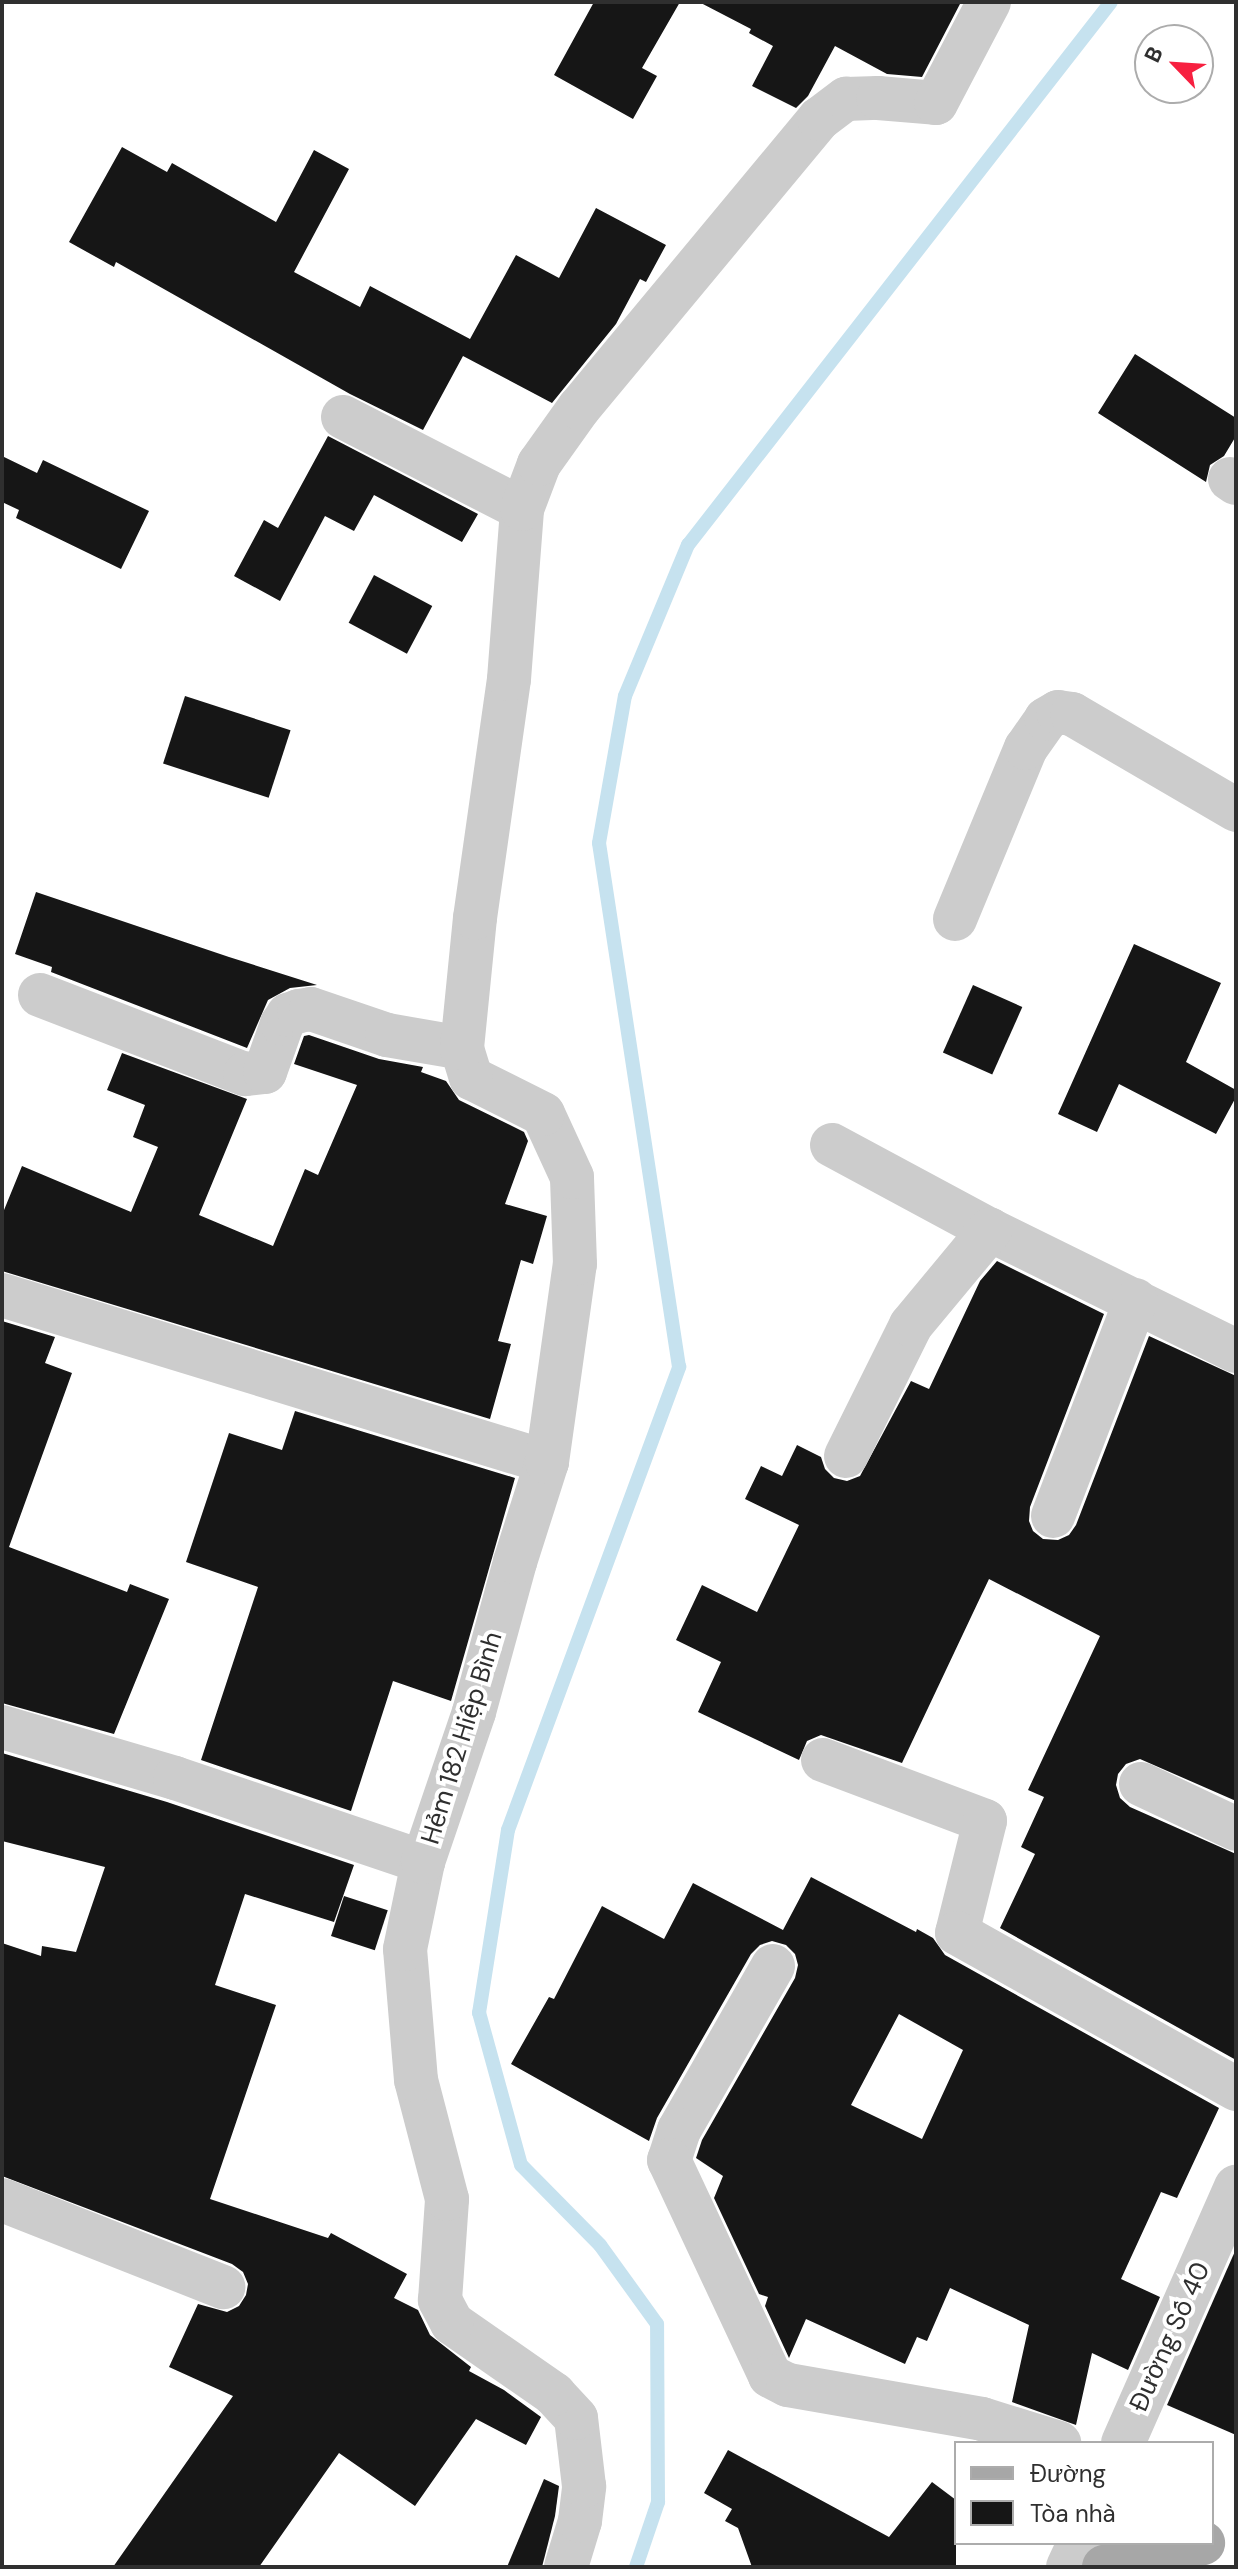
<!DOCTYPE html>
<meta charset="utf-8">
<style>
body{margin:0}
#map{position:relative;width:1238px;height:2569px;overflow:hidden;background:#fff;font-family:"DM Sans",sans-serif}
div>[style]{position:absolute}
.stream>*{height:14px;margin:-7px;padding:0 7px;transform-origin:7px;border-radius:7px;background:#c6e2ef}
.building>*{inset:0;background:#161616;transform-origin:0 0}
.minor>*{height:44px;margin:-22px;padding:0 22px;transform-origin:22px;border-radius:22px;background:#ccc}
.major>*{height:44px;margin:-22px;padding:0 22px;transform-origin:22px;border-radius:22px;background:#a7a7a7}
span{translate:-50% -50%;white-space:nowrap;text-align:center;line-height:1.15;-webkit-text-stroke:8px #fff;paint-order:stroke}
.street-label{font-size:26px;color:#2f2f2f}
.frame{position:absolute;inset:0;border:4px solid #2f2f2f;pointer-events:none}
.legend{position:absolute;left:954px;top:2441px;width:260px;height:104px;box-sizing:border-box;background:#fff;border:2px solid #acacac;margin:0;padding:10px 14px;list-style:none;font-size:24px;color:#2f2f2f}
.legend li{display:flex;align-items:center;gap:16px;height:40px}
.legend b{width:40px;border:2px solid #acacac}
.north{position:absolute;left:1134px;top:24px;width:80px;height:80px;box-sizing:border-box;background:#fff;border:2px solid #acacac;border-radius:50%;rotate:295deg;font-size:22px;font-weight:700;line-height:32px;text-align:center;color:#2f2f2f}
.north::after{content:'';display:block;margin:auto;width:28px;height:36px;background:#f72040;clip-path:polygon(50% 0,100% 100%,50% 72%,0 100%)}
</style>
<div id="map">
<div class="stream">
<div style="left:636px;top:2567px;width:69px;rotate:-71.3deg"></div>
<div style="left:658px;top:2502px;width:178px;rotate:-90.3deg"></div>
<div style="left:657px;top:2324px;width:97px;rotate:-125.8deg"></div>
<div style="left:600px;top:2245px;width:112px;rotate:-134.6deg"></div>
<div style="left:521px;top:2165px;width:158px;rotate:-105.4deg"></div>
<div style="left:479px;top:2013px;width:185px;rotate:-81deg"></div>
<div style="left:508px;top:1830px;width:494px;rotate:-69.7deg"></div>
<div style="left:679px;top:1367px;width:530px;rotate:-98.68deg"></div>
<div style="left:599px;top:843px;width:149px;rotate:-80deg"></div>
<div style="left:625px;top:696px;width:164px;rotate:-67.4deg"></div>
<div style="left:688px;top:545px;width:688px;rotate:-52.08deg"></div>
</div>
<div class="building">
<div style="clip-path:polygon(594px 2px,680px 2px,642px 68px,657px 76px,633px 119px,554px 75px)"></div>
<div style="clip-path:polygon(699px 2px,961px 2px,922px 77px,887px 74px,835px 46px,808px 96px,796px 108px,752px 86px,773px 46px,749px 33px,751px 29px)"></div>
<div style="clip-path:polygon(122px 147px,167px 172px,172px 163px,276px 222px,314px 150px,349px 169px,294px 272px,360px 307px,370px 286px,470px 339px,516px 255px,559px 278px,596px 208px,666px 245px,646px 282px,640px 279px,616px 324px,552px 403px,463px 356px,423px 430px,350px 394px,116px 262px,114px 267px,69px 242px)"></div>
<div style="clip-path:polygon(1135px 354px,1236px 418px,1236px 436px,1224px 456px,1210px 465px,1206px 482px,1098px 413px)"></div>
<div style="clip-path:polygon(328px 436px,478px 514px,462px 542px,374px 495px,354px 531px,325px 516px,280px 601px,234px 576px,264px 520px,278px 528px)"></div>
<div style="clip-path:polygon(2px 456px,37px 473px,43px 460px,149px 511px,121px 569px,16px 518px,19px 510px,2px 502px)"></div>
<div style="left:374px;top:575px;width:66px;height:54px;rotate:28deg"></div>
<div style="left:185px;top:696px;width:111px;height:71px;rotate:18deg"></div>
<div style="clip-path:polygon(36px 892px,229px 957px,317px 985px,290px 988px,268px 1000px,247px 1048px,51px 972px,52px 967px,15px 954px)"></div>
<div style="clip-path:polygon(1134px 944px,1221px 983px,1186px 1062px,1236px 1090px,1236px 1097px,1216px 1134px,1119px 1084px,1097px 1132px,1058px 1114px)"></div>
<div style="left:973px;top:985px;width:54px;height:74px;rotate:24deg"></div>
<div style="clip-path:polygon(309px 1035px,379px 1059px,423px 1067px,421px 1072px,446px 1081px,459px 1100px,524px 1132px,528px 1141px,505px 1204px,547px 1216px,533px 1264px,521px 1260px,498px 1341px,511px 1344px,490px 1419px,2px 1271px,2px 1215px,22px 1166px,131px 1212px,158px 1147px,133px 1137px,145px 1105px,107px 1090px,122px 1053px,247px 1099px,199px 1215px,273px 1246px,305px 1169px,318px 1175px,357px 1085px,294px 1064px,304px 1036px)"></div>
<div style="clip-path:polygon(997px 1261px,1104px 1314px,1030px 1507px,1029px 1521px,1033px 1531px,1043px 1539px,1058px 1540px,1069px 1535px,1076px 1525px,1149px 1336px,1236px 1376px,1236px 1801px,1140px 1759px,1126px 1764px,1118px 1774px,1116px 1785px,1120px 1798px,1130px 1807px,1236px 1854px,1236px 2060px,1000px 1928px,1035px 1854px,1021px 1847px,1044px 1797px,1028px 1790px,1100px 1636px,989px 1579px,902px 1763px,821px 1735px,807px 1741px,799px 1760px,698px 1712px,721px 1662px,676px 1640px,702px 1585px,757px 1612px,799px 1525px,745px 1499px,761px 1466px,782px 1476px,797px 1445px,821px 1457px,825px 1469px,834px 1478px,847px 1481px,860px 1476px,911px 1381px,929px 1389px,980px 1281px)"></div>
<div style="clip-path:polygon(2px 1321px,55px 1337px,45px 1363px,72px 1373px,9px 1547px,127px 1592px,130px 1584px,169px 1599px,114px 1734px,2px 1703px)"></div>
<div style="clip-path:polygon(295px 1411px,515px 1478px,451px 1701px,393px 1681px,351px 1811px,201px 1760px,258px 1587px,186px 1562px,229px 1433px,282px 1450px)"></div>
<div style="clip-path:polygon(2px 1753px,167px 1802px,354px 1865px,334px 1922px,245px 1894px,215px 1985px,276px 2005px,210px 2199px,328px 2238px,331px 2233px,407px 2274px,394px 2298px,418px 2310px,430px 2335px,471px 2367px,469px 2371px,504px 2390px,541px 2417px,526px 2445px,476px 2419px,415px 2506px,339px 2453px,259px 2567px,113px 2567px,233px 2396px,169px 2367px,198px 2304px,227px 2312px,239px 2306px,246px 2295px,248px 2284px,243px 2272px,232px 2264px,2px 2176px,2px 1943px,41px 1956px,42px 1946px,76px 1952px,105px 1867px,2px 1841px)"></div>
<div style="clip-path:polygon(evenodd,811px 1877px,916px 1932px,917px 1929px,933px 1938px,945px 1955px,1219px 2108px,1177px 2198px,1161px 2192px,1121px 2279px,1160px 2297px,1128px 2370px,1092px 2353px,1076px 2425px,1012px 2402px,1029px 2325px,950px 2288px,927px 2341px,917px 2337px,905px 2364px,806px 2319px,789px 2358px,765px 2306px,768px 2297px,759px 2294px,714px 2198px,723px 2176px,696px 2158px,702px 2140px,795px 1978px,798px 1965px,795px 1954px,786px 1945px,772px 1941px,760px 1945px,751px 1954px,657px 2118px,649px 2141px,511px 2064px,549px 1997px,554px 1999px,602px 1906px,664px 1939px,693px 1883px,783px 1930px,811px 1877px,899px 2014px,963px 2050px,922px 2139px,851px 2105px,899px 2014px)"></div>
<div style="left:344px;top:1896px;width:46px;height:42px;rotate:18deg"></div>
<div style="clip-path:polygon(1236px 2249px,1236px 2435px,1167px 2405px)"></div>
<div style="clip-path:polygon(728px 2450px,889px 2537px,932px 2482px,956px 2500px,956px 2567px,752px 2567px,738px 2528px,725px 2521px,732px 2509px,704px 2493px)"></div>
<div style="clip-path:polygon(544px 2479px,559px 2486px,555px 2516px,542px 2567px,507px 2567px)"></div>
</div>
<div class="minor">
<div style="left:343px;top:417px;width:201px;rotate:27.2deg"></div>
<div style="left:1230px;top:479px;width:7px;rotate:34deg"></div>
<div style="left:955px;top:919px;width:185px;rotate:-67.5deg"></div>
<div style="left:1026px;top:748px;width:35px;rotate:-55deg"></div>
<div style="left:1046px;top:719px;width:14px;rotate:-30deg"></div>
<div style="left:1058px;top:712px;width:14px;rotate:8deg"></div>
<div style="left:1072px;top:714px;width:190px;rotate:30.3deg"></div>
<div style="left:40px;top:995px;width:220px;rotate:21.1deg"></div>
<div style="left:245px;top:1074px;width:20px;rotate:-6deg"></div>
<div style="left:265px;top:1072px;width:51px;rotate:-70.5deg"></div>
<div style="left:282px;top:1024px;width:11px;rotate:-56deg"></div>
<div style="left:288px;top:1015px;width:12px;rotate:-20deg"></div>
<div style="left:299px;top:1011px;width:12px;rotate:-9deg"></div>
<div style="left:311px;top:1009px;width:80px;rotate:18.9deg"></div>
<div style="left:387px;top:1035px;width:76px;rotate:9.8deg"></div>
<div style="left:832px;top:1145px;width:179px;rotate:28.3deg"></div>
<div style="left:990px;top:1230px;width:274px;rotate:26.2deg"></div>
<div style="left:2px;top:1295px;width:570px;rotate:17.04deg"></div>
<div style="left:846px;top:1456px;width:146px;rotate:-63.6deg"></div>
<div style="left:911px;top:1325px;width:124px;rotate:-50.3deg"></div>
<div style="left:1053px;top:1516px;width:231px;rotate:-69deg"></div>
<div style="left:2px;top:1727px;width:180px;rotate:16.4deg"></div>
<div style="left:175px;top:1778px;width:262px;rotate:18.7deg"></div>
<div style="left:823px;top:1760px;width:173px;rotate:20.6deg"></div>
<div style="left:985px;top:1821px;width:115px;rotate:104deg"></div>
<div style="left:957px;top:1933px;width:320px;rotate:29.2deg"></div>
<div style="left:1141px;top:1784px;width:105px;rotate:25.3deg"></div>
<div style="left:773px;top:1966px;width:189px;rotate:119.8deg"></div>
<div style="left:679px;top:2130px;width:32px;rotate:108deg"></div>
<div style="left:669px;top:2160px;width:238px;rotate:64.9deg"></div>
<div style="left:770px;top:2376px;width:20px;rotate:27deg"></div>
<div style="left:788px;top:2385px;width:197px;rotate:9.9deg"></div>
<div style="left:982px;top:2419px;width:81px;rotate:17.3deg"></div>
<div style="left:2px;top:2200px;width:238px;rotate:21.5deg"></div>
<div style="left:1123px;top:2443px;width:280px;rotate:-66.2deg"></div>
<div style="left:566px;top:2567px;width:48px;rotate:-73.1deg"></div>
<div style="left:580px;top:2521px;width:35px;rotate:-83deg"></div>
<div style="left:584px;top:2486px;width:68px;rotate:-96.7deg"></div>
<div style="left:576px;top:2418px;width:33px;rotate:-133deg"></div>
<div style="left:554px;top:2394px;width:124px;rotate:-145.2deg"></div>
<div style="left:452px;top:2323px;width:26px;rotate:-118deg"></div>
<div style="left:440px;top:2300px;width:101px;rotate:-86deg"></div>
<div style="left:447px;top:2199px;width:123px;rotate:-104.6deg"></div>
<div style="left:416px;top:2080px;width:131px;rotate:-94.8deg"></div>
<div style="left:405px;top:1949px;width:89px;rotate:-78.3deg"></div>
<div style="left:423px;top:1862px;width:158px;rotate:-71.2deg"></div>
<div style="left:474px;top:1712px;width:156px;rotate:-74.7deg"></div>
<div style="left:515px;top:1562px;width:105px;rotate:-72.3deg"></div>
<div style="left:547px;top:1462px;width:200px;rotate:-82deg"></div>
<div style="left:575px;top:1264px;width:87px;rotate:-92deg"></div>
<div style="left:572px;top:1177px;width:69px;rotate:-114.7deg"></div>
<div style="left:543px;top:1114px;width:80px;rotate:-153.4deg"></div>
<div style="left:471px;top:1078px;width:31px;rotate:-107deg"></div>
<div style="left:462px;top:1048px;width:131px;rotate:-84.3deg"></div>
<div style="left:475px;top:918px;width:241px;rotate:-81.9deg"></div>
<div style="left:509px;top:679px;width:170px;rotate:-85.6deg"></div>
<div style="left:522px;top:509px;width:48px;rotate:-69.3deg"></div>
<div style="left:539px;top:464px;width:69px;rotate:-54.5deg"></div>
<div style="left:579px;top:408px;width:376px;rotate:-50.3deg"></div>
<div style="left:819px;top:119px;width:34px;rotate:-37deg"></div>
<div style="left:846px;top:99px;width:32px;rotate:-2deg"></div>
<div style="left:878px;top:98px;width:58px;rotate:4.9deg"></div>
<div style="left:936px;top:103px;width:114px;rotate:-62.3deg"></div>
<div style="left:1068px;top:2567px;width:26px;rotate:-65deg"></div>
</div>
<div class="major">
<div style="left:1104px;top:2567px;width:102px;rotate:-13.6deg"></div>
</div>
<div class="street-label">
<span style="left:462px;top:1738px;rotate:-73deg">Hẻm 182 Hiệp Bình</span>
<span style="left:1170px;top:2337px;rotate:-66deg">Đường Số 40</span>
</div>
<div class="frame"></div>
<ul class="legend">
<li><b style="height:10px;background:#a7a7a7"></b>Đường</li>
<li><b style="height:22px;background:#161616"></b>Tòa nhà</li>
</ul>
<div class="north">B</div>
</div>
